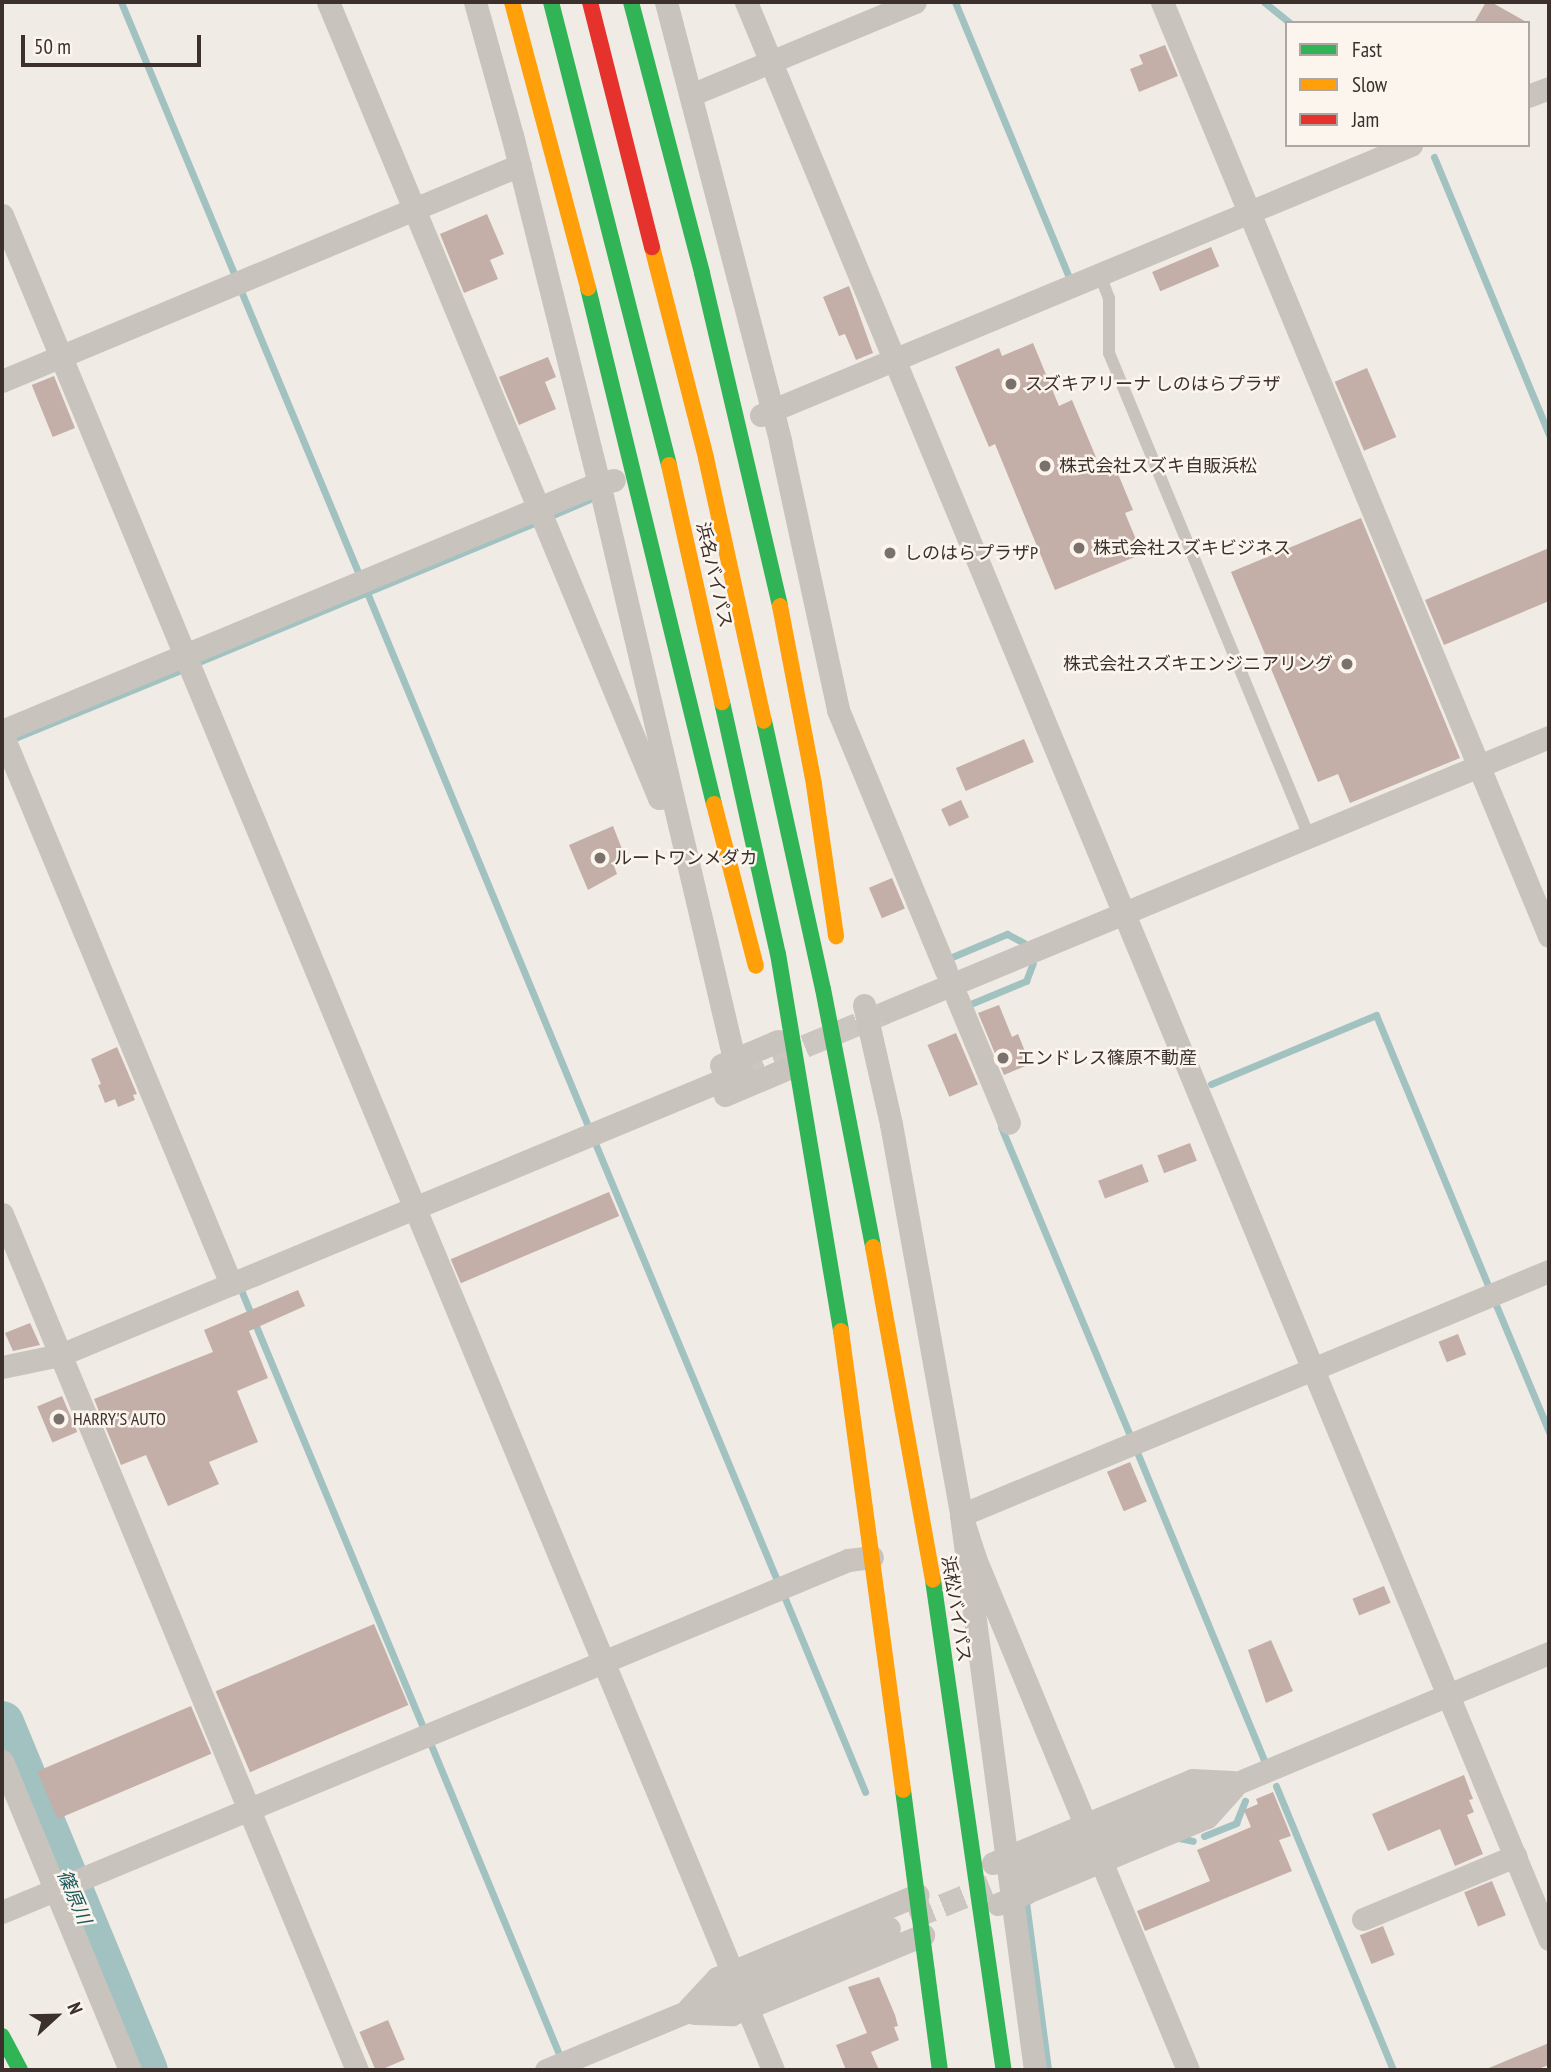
<!DOCTYPE html>
<meta charset="utf-8">
<style>
body{margin:0}
#map{position:relative;width:1551px;height:2072px;overflow:hidden;background:#f0ebe5;font-family:"PT Sans Narrow","Noto Sans JP",sans-serif}
div>[style]{position:absolute}
.stream>*{height:7px;margin:-3.5px;padding:0 3.5px;transform-origin:3.5px;border-radius:3.5px;background:#a1c2c1}
.river>*{height:44px;margin:-22px;padding:0 22px;transform-origin:22px;border-radius:22px;background:#a1c2c1}
.building>*{inset:0;background:#c3afa7;transform-origin:0 0}
.street-tunnel>*{height:23px;margin-top:-11.5px;transform-origin:0;background:repeating-linear-gradient(90deg,#ccc6c0 0 23px,transparent 0 34px)}
.lane>*{height:12px;margin:-6px;padding:0 6px;transform-origin:6px;border-radius:6px;background:#c9c3be}
.street>*{height:23px;margin:-11.5px;padding:0 11.5px;transform-origin:11.5px;border-radius:11.5px;background:#c9c3be}
.fast>*{height:16px;margin:-8px;padding:0 8px;transform-origin:8px;border-radius:8px;background:#30b455}
.slow>*{height:16px;margin:-8px;padding:0 8px;transform-origin:8px;border-radius:8px;background:#ff9f0a}
.jam>*{height:16px;margin:-8px;padding:0 8px;transform-origin:8px;border-radius:8px;background:#e5322d}
.dots>*{width:19px;height:19px;translate:-50% -50%;box-sizing:border-box;border:4px solid #fbf5ee;border-radius:50%}
span{translate:-50% -50%;white-space:nowrap;text-align:center;line-height:1.15;-webkit-text-stroke:5px #fbf5ee;paint-order:stroke}
.poi-label{font-size:18px;color:#3b302b}
.left{translate:0 -50%;text-align:left}
.right{translate:-100% -50%;text-align:right}
.street-label{font-size:18px;color:#3b302b}
.water-label{font-size:19px;color:#1f5a5e;font-style:italic}
.frame{position:absolute;inset:0;border:4px solid #3b302b;pointer-events:none}
.legend{position:absolute;left:1285px;top:21px;width:245px;height:126px;box-sizing:border-box;background:#fbf5ee;border:2px solid #aea6a0;margin:0;padding:9px 12px;list-style:none;font-size:21px;color:#3b302b}
.legend li{display:flex;align-items:center;gap:14px;height:35px}
.legend b{width:35px;border:2px solid #aea6a0}
.north{position:absolute;left:21px;top:1981px;width:70px;height:70px;-webkit-text-stroke:5px #fbf5ee;paint-order:stroke;rotate:68deg;font-size:19px;font-weight:700;line-height:28px;text-align:center;color:#3b302b}
.north::after{content:'';display:block;margin:auto;width:24px;height:32px;background:#3b302b;clip-path:polygon(50% 0,100% 100%,50% 72%,0 100%)}
.scale{position:absolute;left:21px;top:35px;width:180px;height:32px;box-sizing:border-box;border:4px solid #3b302b;border-top:0;padding-left:9px;font-size:21px;line-height:24px;white-space:nowrap;color:#3b302b;-webkit-text-stroke:5px #fbf5ee;paint-order:stroke}
</style>
<div id="map">
<div class="stream">
<div style="left:121px;top:2px;width:295px;rotate:67.4deg"></div>
<div style="left:955px;top:2px;width:295px;rotate:67.5deg"></div>
<div style="left:1264px;top:2px;width:33px;rotate:39deg"></div>
<div style="left:1434px;top:157px;width:301px;rotate:67.5deg"></div>
<div style="left:241px;top:291px;width:302px;rotate:67.4deg"></div>
<div style="left:555px;top:514px;width:38px;rotate:-23deg"></div>
<div style="left:366px;top:590px;width:580px;rotate:67.5deg"></div>
<div style="left:201px;top:661px;width:358px;rotate:-22.5deg"></div>
<div style="left:10px;top:740px;width:182px;rotate:-22.3deg"></div>
<div style="left:952px;top:957px;width:60px;rotate:-22.7deg"></div>
<div style="left:1007px;top:934px;width:19px;rotate:28deg"></div>
<div style="left:968px;top:1005px;width:63px;rotate:-22.5deg"></div>
<div style="left:1026px;top:981px;width:19px;rotate:-69deg"></div>
<div style="left:1211px;top:1084px;width:179px;rotate:-22.7deg"></div>
<div style="left:1376px;top:1015px;width:292px;rotate:67.5deg"></div>
<div style="left:1001px;top:1127px;width:335px;rotate:67.3deg"></div>
<div style="left:595px;top:1143px;width:473px;rotate:67.4deg"></div>
<div style="left:241px;top:1290px;width:471px;rotate:67.4deg"></div>
<div style="left:1496px;top:1305px;width:138px;rotate:67.3deg"></div>
<div style="left:1137px;top:1452px;width:333px;rotate:67.6deg"></div>
<div style="left:784px;top:1596px;width:212px;rotate:67.5deg"></div>
<div style="left:431px;top:1745px;width:332px;rotate:67.5deg"></div>
<div style="left:1276px;top:1786px;width:307px;rotate:67.6deg"></div>
<div style="left:1204px;top:1836px;width:35px;rotate:-22deg"></div>
<div style="left:1236px;top:1823px;width:24px;rotate:-68deg"></div>
<div style="left:1179px;top:1838px;width:14px;rotate:12deg"></div>
<div style="left:1030px;top:1900px;width:4px;rotate:153deg"></div>
<div style="left:1026px;top:1902px;width:169px;rotate:82.5deg"></div>
</div>
<div class="river">
<div style="left:2px;top:1723px;width:376px;rotate:67.5deg"></div>
</div>
<div class="building">
<div style="clip-path:polygon(1486px 2px,1491px 2px,1528px 23px,1474px 23px)"></div>
<div style="clip-path:polygon(1165px 45px,1178px 76px,1139px 92px,1130px 69px,1143px 64px,1139px 55px)"></div>
<div style="clip-path:polygon(487px 214px,504px 254px,490px 260px,498px 279px,464px 293px,440px 234px)"></div>
<div style="left:1211px;top:247px;width:21px;height:64px;rotate:67deg"></div>
<div style="clip-path:polygon(849px 286px,873px 353px,856px 360px,845px 334px,839px 336px,823px 297px)"></div>
<div style="clip-path:polygon(1033px 343px,1059px 406px,1072px 400px,1103px 474px,1116px 469px,1133px 510px,1125px 513px,1142px 554px,1055px 590px,995px 444px,989px 447px,955px 367px,999px 348px,1002px 356px)"></div>
<div style="clip-path:polygon(548px 357px,556px 377px,545px 382px,556px 409px,519px 425px,499px 377px)"></div>
<div style="left:1367px;top:368px;width:75px;height:35px;rotate:67deg"></div>
<div style="left:54px;top:376px;width:56px;height:24px;rotate:68deg"></div>
<div style="clip-path:polygon(1361px 518px,1460px 758px,1350px 803px,1338px 774px,1318px 782px,1231px 572px)"></div>
<div style="clip-path:polygon(1549px 548px,1549px 601px,1444px 645px,1425px 600px)"></div>
<div style="left:1024px;top:739px;width:25px;height:74px;rotate:67deg"></div>
<div style="left:961px;top:800px;width:19px;height:22px;rotate:65deg"></div>
<div style="clip-path:polygon(613px 826px,622px 849px,617px 851px,622px 863px,614px 866px,617px 874px,588px 890px,569px 845px)"></div>
<div style="left:892px;top:878px;width:33px;height:25px;rotate:67deg"></div>
<div style="clip-path:polygon(999px 1005px,1012px 1037px,1018px 1034px,1030px 1064px,1004px 1075px,978px 1013px)"></div>
<div style="left:956px;top:1033px;width:56px;height:31px;rotate:67deg"></div>
<div style="clip-path:polygon(117px 1047px,137px 1094px,133px 1095px,135px 1100px,118px 1107px,115px 1099px,105px 1103px,98px 1085px,101px 1084px,91px 1059px)"></div>
<div style="left:1190px;top:1143px;width:19px;height:35px;rotate:69deg"></div>
<div style="left:1142px;top:1164px;width:19px;height:47px;rotate:69deg"></div>
<div style="left:609px;top:1192px;width:26px;height:172px;rotate:67deg"></div>
<div style="clip-path:polygon(298px 1290px,305px 1306px,249px 1331px,268px 1378px,237px 1391px,258px 1442px,209px 1462px,219px 1484px,168px 1506px,146px 1455px,121px 1465px,94px 1399px,213px 1352px,204px 1330px)"></div>
<div style="clip-path:polygon(30px 1323px,40px 1345px,13px 1351px,5px 1333px)"></div>
<div style="left:1458px;top:1334px;width:22px;height:21px;rotate:68deg"></div>
<div style="left:62px;top:1396px;width:39px;height:27px;rotate:67deg"></div>
<div style="left:1130px;top:1462px;width:43px;height:25px;rotate:67deg"></div>
<div style="left:1384px;top:1586px;width:18px;height:34px;rotate:68deg"></div>
<div style="left:374px;top:1624px;width:88px;height:172px;rotate:67deg"></div>
<div style="clip-path:polygon(1271px 1640px,1293px 1691px,1266px 1703px,1248px 1650px)"></div>
<div style="left:191px;top:1706px;width:52px;height:167px;rotate:67deg"></div>
<div style="clip-path:polygon(1464px 1775px,1473px 1799px,1469px 1800px,1474px 1812px,1467px 1815px,1483px 1854px,1455px 1866px,1440px 1829px,1388px 1851px,1372px 1814px)"></div>
<div style="clip-path:polygon(1273px 1792px,1291px 1836px,1279px 1840px,1292px 1871px,1145px 1931px,1137px 1911px,1210px 1881px,1197px 1850px,1251px 1827px,1244px 1810px,1258px 1804px,1256px 1799px)"></div>
<div style="left:1492px;top:1881px;width:37px;height:30px;rotate:68deg"></div>
<div style="left:1383px;top:1926px;width:31px;height:25px;rotate:68deg"></div>
<div style="clip-path:polygon(879px 1977px,895px 2015px,898px 2026px,894px 2027px,899px 2040px,871px 2052px,879px 2070px,846px 2070px,836px 2045px,867px 2033px,848px 1987px)"></div>
<div style="left:388px;top:2020px;width:43px;height:31px;rotate:67deg"></div>
<div style="clip-path:polygon(1549px 2043px,1549px 2065px,1535px 2070px,1484px 2070px)"></div>
</div>
<div class="street-tunnel">
<div style="left:742px;top:1072px;width:156px;rotate:-22.6deg"></div>
<div style="left:911px;top:1918px;width:85px;rotate:-22.1deg"></div>
</div>
<div class="lane">
<div style="left:1100px;top:275px;width:25px;rotate:69deg"></div>
<div style="left:1109px;top:298px;width:55px;rotate:90deg"></div>
<div style="left:1109px;top:353px;width:523px;rotate:67.51deg"></div>
</div>
<div class="street">
<div style="left:328px;top:2px;width:862px;rotate:67.42deg"></div>
<div style="left:659px;top:798px;width:13px;rotate:-13deg"></div>
<div style="left:475px;top:2px;width:138px;rotate:74.5deg"></div>
<div style="left:512px;top:135px;width:359px;rotate:76deg"></div>
<div style="left:599px;top:483px;width:592px;rotate:76.81deg"></div>
<div style="left:666px;top:2px;width:454px;rotate:75.4deg"></div>
<div style="left:780px;top:441px;width:275px;rotate:77.8deg"></div>
<div style="left:838px;top:710px;width:282px;rotate:67.5deg"></div>
<div style="left:746px;top:2px;width:2097px;rotate:67.48deg"></div>
<div style="left:1162px;top:2px;width:1011px;rotate:67.49deg"></div>
<div style="left:693px;top:94px;width:240px;rotate:-22.5deg"></div>
<div style="left:1528px;top:96px;width:22px;rotate:-21deg"></div>
<div style="left:2px;top:215px;width:2009px;rotate:67.43deg"></div>
<div style="left:2px;top:381px;width:561px;rotate:-22.64deg"></div>
<div style="left:761px;top:415px;width:704px;rotate:-22.56deg"></div>
<div style="left:2px;top:731px;width:646px;rotate:-22.56deg"></div>
<div style="left:599px;top:483px;width:15px;rotate:-11deg"></div>
<div style="left:2px;top:734px;width:596px;rotate:67.39deg"></div>
<div style="left:957px;top:998px;width:135px;rotate:67.4deg"></div>
<div style="left:864px;top:1005px;width:122px;rotate:77.2deg"></div>
<div style="left:891px;top:1124px;width:397px;rotate:79.8deg"></div>
<div style="left:961px;top:1515px;width:560px;rotate:82.41deg"></div>
<div style="left:888px;top:1011px;width:716px;rotate:-22.52deg"></div>
<div style="left:721px;top:1065px;width:62px;rotate:-22.8deg"></div>
<div style="left:725px;top:1095px;width:66px;rotate:-23.1deg"></div>
<div style="left:2px;top:1214px;width:927px;rotate:67.48deg"></div>
<div style="left:2px;top:1367px;width:59px;rotate:-11.7deg"></div>
<div style="left:60px;top:1355px;width:738px;rotate:-22.54deg"></div>
<div style="left:2px;top:1761px;width:334px;rotate:67.5deg"></div>
<div style="left:1085px;top:1824px;width:288px;rotate:-112.5deg"></div>
<div style="left:975px;top:1558px;width:45px;rotate:-108deg"></div>
<div style="left:961px;top:1515px;width:637px;rotate:-22.54deg"></div>
<div style="left:1101px;top:1861px;width:226px;rotate:67.4deg"></div>
<div style="left:993px;top:1863px;width:216px;rotate:-22.6deg"></div>
<div style="left:1192px;top:1780px;width:40px;rotate:2.9deg"></div>
<div style="left:1019px;top:1874px;width:574px;rotate:-22.64deg"></div>
<div style="left:998px;top:1904px;width:226px;rotate:-22.6deg"></div>
<div style="left:1207px;top:1817px;width:40px;rotate:-48deg"></div>
<div style="left:2px;top:1912px;width:916px;rotate:-22.59deg"></div>
<div style="left:848px;top:1560px;width:24px;rotate:-7deg"></div>
<div style="left:1363px;top:1919px;width:165px;rotate:-22.5deg"></div>
<div style="left:689px;top:2008px;width:41px;rotate:-47deg"></div>
<div style="left:717px;top:1978px;width:217px;rotate:-22.5deg"></div>
<div style="left:694px;top:2013px;width:38px;rotate:2deg"></div>
<div style="left:732px;top:2014px;width:207px;rotate:-22.5deg"></div>
<div style="left:546px;top:2070px;width:371px;rotate:-22.5deg"></div>
</div>
<div class="fast">
<div style="left:551px;top:2px;width:478px;rotate:75.7deg"></div>
<div style="left:631px;top:2px;width:280px;rotate:75.3deg"></div>
<div style="left:702px;top:273px;width:342px;rotate:76.8deg"></div>
<div style="left:588px;top:288px;width:531px;rotate:76.28deg"></div>
<div style="left:722px;top:702px;width:258px;rotate:77.5deg"></div>
<div style="left:778px;top:954px;width:382px;rotate:80.5deg"></div>
<div style="left:764px;top:721px;width:274px;rotate:77.6deg"></div>
<div style="left:823px;top:989px;width:263px;rotate:79deg"></div>
<div style="left:933px;top:1580px;width:495px;rotate:81.8deg"></div>
<div style="left:903px;top:1790px;width:282px;rotate:82.5deg"></div>
<div style="left:2px;top:2036px;width:38px;rotate:62deg"></div>
</div>
<div class="slow">
<div style="left:512px;top:2px;width:296px;rotate:75.1deg"></div>
<div style="left:652px;top:247px;width:218px;rotate:75.6deg"></div>
<div style="left:706px;top:458px;width:269px;rotate:77.6deg"></div>
<div style="left:669px;top:465px;width:243px;rotate:77.4deg"></div>
<div style="left:780px;top:606px;width:182px;rotate:79.2deg"></div>
<div style="left:814px;top:785px;width:153px;rotate:81.7deg"></div>
<div style="left:714px;top:804px;width:167px;rotate:75.5deg"></div>
<div style="left:873px;top:1247px;width:338px;rotate:79.8deg"></div>
<div style="left:841px;top:1331px;width:463px;rotate:82.3deg"></div>
</div>
<div class="jam">
<div style="left:590px;top:2px;width:253px;rotate:75.8deg"></div>
</div>
<div class="dots">
<div style="left:1011px;top:384px;background:#7a716c"></div>
<div style="left:1045px;top:466px;background:#7a716c"></div>
<div style="left:1079px;top:548px;background:#7a716c"></div>
<div style="left:890px;top:553px;background:#7a716c"></div>
<div style="left:1347px;top:664px;background:#7a716c"></div>
<div style="left:600px;top:858px;background:#7a716c"></div>
<div style="left:1003px;top:1058px;background:#7a716c"></div>
<div style="left:59px;top:1419px;background:#7a716c"></div>
</div>
<div class="poi-label">
<span class="left" style="left:1025px;top:384px">スズキアリーナ しのはらプラザ</span>
<span class="left" style="left:1059px;top:466px">株式会社スズキ自販浜松</span>
<span class="left" style="left:1093px;top:548px">株式会社スズキビジネス</span>
<span class="left" style="left:904px;top:553px">しのはらプラザP</span>
<span class="right" style="left:1333px;top:664px">株式会社スズキエンジニアリング</span>
<span class="left" style="left:614px;top:858px">ルートワンメダカ</span>
<span class="left" style="left:1017px;top:1058px">エンドレス篠原不動産</span>
<span class="left" style="left:73px;top:1419px">HARRY'S AUTO</span>
</div>
<div class="street-label">
<span style="left:714px;top:575px;rotate:77deg">浜名バイパス</span>
<span style="left:956px;top:1609px;rotate:81deg">浜松バイパス</span>
</div>
<div class="water-label">
<span style="left:74px;top:1897px;rotate:67deg">篠原川</span>
</div>
<div class="frame"></div>
<ul class="legend">
<li><b style="height:9px;background:#30b455"></b>Fast</li>
<li><b style="height:9px;background:#ff9f0a"></b>Slow</li>
<li><b style="height:9px;background:#e5322d"></b>Jam</li>
</ul>
<div class="north">N</div>
<div class="scale">50 m</div>
</div>
